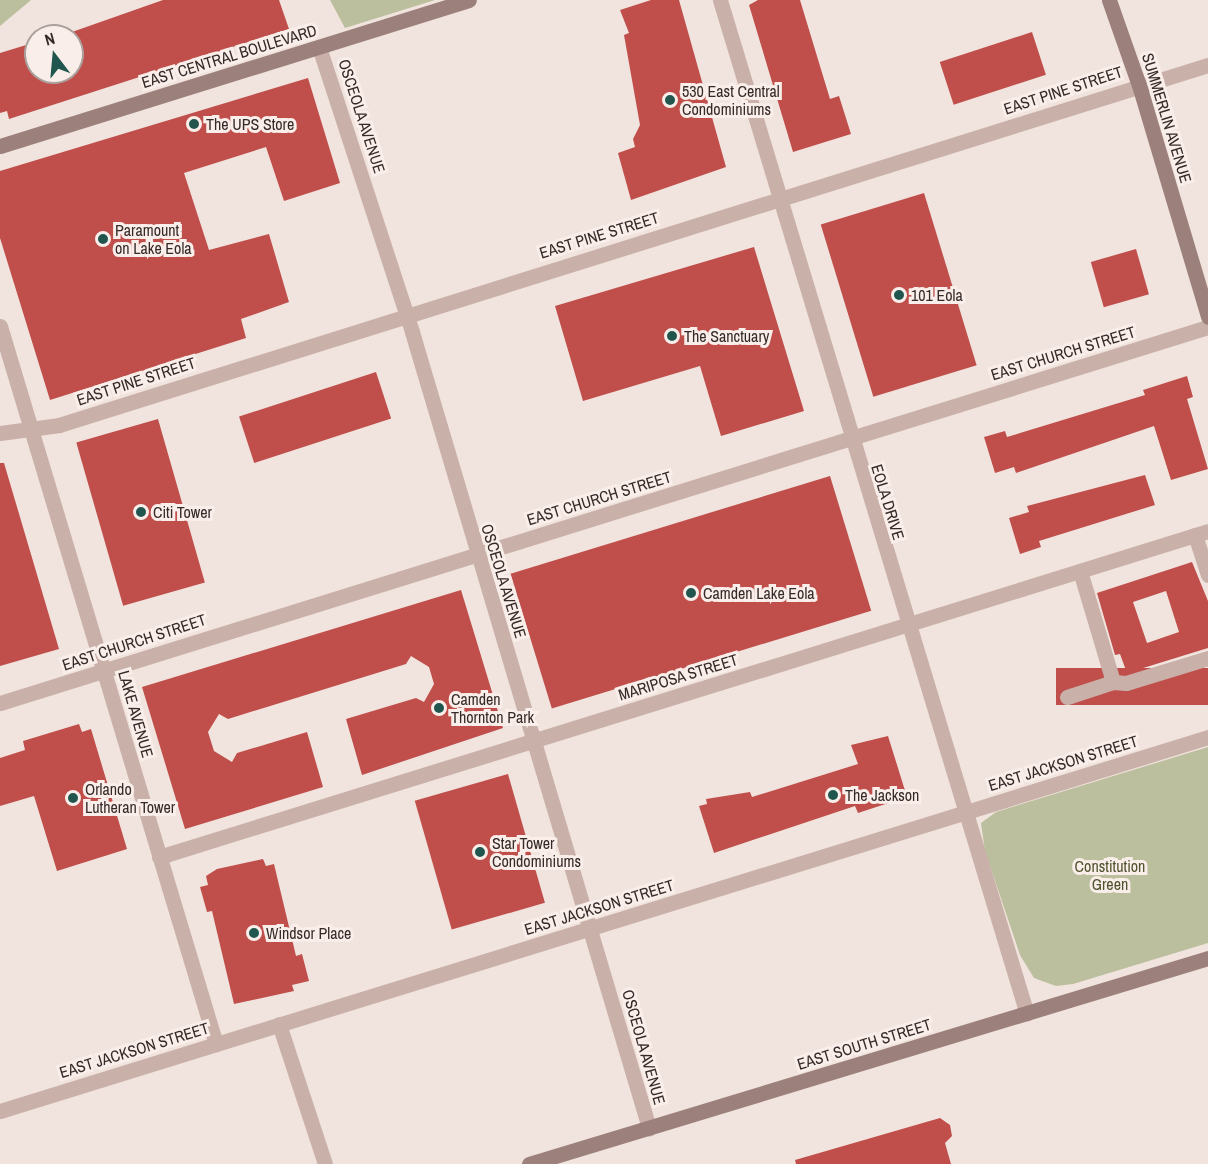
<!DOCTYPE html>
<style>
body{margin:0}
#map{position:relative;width:1208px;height:1164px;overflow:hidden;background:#f1e3dd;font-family:"Archivo Narrow",sans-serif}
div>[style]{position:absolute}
.green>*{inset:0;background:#bbbf9d}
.building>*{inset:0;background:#c04f4c;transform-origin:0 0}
.street>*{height:15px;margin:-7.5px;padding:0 7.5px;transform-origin:7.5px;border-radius:7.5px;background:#c9b1a9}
.secondary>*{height:15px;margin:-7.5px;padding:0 7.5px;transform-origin:7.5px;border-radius:7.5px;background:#9c807b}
.dots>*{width:16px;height:16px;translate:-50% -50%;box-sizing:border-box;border:3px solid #f9eee9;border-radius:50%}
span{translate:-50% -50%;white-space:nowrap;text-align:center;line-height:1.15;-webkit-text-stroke:6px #f9eee9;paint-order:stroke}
.street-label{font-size:16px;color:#362a29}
.poi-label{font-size:16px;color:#362a29}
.left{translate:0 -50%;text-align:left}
.park-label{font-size:16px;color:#4e532e}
.north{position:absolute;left:24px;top:24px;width:60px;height:60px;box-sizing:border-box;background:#f9eee9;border:2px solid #aba09c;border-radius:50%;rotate:344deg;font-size:16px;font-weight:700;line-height:24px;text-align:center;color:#362a29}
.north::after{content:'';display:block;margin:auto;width:21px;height:27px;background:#20564e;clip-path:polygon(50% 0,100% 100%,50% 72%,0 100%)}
</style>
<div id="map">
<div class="green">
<div style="clip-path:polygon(0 0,31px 0,0 26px)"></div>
<div style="clip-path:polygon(330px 0,435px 0,345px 28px)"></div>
<div style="clip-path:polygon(1208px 747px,1208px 943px,1073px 984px,1056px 986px,1034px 978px,1020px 955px,985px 851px,981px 823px,996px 812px)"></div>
</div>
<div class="building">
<div style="clip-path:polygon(163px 0,279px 0,289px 29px,9px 119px,7px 111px,0 113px,0 53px,36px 42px,36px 72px,72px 72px,72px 32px)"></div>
<div style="clip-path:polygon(651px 0,679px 0,726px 167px,631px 200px,618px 153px,635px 147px,633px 139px,640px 125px,624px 35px,629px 33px,620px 10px)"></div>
<div style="clip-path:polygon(758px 0,800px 0,830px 99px,839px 96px,851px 134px,793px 152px,749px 5px)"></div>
<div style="left:1032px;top:32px;width:45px;height:97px;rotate:72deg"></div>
<div style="clip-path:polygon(308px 78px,340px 183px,284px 201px,266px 147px,184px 173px,209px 250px,269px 234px,289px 302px,241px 319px,246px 338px,50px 400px,0 238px,0 171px)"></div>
<div style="left:924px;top:193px;width:180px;height:108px;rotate:73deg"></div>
<div style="clip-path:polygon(754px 247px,804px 411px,721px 436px,700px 366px,583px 401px,555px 306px)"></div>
<div style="left:1136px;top:249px;width:47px;height:47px;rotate:74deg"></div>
<div style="left:376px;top:372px;width:49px;height:144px;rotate:72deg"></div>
<div style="clip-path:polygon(1187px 376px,1193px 397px,1187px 399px,1208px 469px,1171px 480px,1154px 426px,1016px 473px,1014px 467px,995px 473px,984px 437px,1005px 431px,1007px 437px,1145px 395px,1143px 390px)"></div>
<div style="left:158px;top:419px;width:170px;height:85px;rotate:74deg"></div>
<div style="clip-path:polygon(0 463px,4px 463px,59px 649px,0 666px)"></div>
<div style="clip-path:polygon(1145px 475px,1155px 505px,1039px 541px,1041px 547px,1020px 554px,1009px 518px,1029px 512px,1027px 506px)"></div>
<div style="left:830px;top:476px;width:141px;height:334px;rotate:73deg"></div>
<div style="clip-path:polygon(evenodd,1192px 562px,1208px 601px,1208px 648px,1127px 673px,1120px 654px,1115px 655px,1097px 593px,1192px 562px,1166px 591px,1179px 632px,1147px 643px,1133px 602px,1166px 591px)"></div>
<div style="clip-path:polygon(461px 590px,503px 728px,362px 775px,346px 719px,416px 698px,424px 702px,434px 684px,429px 667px,411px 656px,406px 664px,228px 719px,219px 714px,208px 732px,214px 751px,232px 762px,237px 753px,307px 732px,323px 787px,185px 829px,142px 687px)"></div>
<div style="left:1208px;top:668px;width:37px;height:152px;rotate:90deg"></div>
<div style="clip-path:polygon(79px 724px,82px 732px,91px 729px,127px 849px,57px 871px,34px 796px,0 806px,0 758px,25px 750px,23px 741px)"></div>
<div style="clip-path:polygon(888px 736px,907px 797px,858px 813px,855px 806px,714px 853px,699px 806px,707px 804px,706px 799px,750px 792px,752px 797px,858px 764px,851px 745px)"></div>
<div style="left:508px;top:774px;width:134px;height:97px;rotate:74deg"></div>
<div style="clip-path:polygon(263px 859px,266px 866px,274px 864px,296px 956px,302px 954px,309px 981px,292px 985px,294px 991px,234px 1004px,212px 911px,207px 912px,200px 887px,208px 885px,206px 876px,217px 869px)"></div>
<div style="clip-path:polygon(940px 1118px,950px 1125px,952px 1136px,945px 1143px,951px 1164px,796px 1164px,795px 1160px)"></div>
</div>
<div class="street">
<div style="left:720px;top:0;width:1059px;rotate:73.16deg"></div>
<div style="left:319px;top:47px;width:300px;rotate:71.9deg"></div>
<div style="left:412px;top:332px;width:831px;rotate:73.42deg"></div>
<div style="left:0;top:326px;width:750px;rotate:73.26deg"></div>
<div style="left:0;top:433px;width:60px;rotate:-7.7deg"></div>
<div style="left:59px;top:425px;width:1204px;rotate:-17.4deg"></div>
<div style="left:1195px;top:535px;width:42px;rotate:72deg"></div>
<div style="left:1080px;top:571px;width:116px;rotate:73.4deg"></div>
<div style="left:1113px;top:682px;width:13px;rotate:4deg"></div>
<div style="left:1126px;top:683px;width:86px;rotate:-17deg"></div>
<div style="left:1067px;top:697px;width:48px;rotate:-18.1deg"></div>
<div style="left:0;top:703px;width:1265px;rotate:-17.29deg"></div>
<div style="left:159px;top:857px;width:1098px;rotate:-17.26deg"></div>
<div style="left:279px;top:1024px;width:147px;rotate:71.8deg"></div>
<div style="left:0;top:1111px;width:1265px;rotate:-17.2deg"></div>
</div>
<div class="secondary">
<div style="left:1109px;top:0;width:90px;rotate:70.6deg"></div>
<div style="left:1139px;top:85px;width:242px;rotate:73.4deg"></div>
<div style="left:0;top:146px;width:491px;rotate:-17.3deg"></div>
<div style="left:529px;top:1164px;width:710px;rotate:-16.88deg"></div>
</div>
<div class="dots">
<div style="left:670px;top:100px;background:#20564e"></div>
<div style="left:194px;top:124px;background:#20564e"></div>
<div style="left:103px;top:239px;background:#20564e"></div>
<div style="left:899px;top:295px;background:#20564e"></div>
<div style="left:672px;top:336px;background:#20564e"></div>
<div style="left:141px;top:512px;background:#20564e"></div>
<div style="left:691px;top:593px;background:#20564e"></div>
<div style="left:439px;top:708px;background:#20564e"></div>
<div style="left:833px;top:795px;background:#20564e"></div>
<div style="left:73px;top:798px;background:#20564e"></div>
<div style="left:480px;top:852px;background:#20564e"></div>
<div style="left:254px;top:933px;background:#20564e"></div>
</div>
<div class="street-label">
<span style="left:229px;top:56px;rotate:-17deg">EAST CENTRAL BOULEVARD</span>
<span style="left:1063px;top:90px;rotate:-18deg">EAST PINE STREET</span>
<span style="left:362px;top:116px;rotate:72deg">OSCEOLA AVENUE</span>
<span style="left:1167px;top:118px;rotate:73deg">SUMMERLIN AVENUE</span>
<span style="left:599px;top:235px;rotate:-17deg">EAST PINE STREET</span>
<span style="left:1063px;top:353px;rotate:-17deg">EAST CHURCH STREET</span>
<span style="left:136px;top:381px;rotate:-18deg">EAST PINE STREET</span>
<span style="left:599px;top:498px;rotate:-17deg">EAST CHURCH STREET</span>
<span style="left:888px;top:502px;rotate:73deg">EOLA DRIVE</span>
<span style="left:504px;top:581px;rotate:73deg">OSCEOLA AVENUE</span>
<span style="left:134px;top:642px;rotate:-18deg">EAST CHURCH STREET</span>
<span style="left:678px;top:677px;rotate:-17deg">MARIPOSA STREET</span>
<span style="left:136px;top:714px;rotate:74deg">LAKE AVENUE</span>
<span style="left:1063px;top:763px;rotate:-17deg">EAST JACKSON STREET</span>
<span style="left:599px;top:907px;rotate:-17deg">EAST JACKSON STREET</span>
<span style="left:864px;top:1044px;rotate:-17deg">EAST SOUTH STREET</span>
<span style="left:644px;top:1047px;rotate:74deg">OSCEOLA AVENUE</span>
<span style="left:134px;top:1050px;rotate:-17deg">EAST JACKSON STREET</span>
</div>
<div class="poi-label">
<span class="left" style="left:682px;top:100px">530 East Central<br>Condominiums</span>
<span class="left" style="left:206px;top:124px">The UPS Store</span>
<span class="left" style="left:115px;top:239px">Paramount<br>on Lake Eola</span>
<span class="left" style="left:911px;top:295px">101 Eola</span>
<span class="left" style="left:684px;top:336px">The Sanctuary</span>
<span class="left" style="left:153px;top:512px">Citi Tower</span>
<span class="left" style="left:703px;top:593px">Camden Lake Eola</span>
<span class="left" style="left:451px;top:708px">Camden<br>Thornton Park</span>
<span class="left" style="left:85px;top:798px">Orlando<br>Lutheran Tower</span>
<span class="left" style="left:845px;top:795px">The Jackson</span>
<span class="left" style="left:492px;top:852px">Star Tower<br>Condominiums</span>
<span class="left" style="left:266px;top:933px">Windsor Place</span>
</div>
<div class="park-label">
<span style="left:1110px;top:875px">Constitution<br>Green</span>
</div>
<div class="north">N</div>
</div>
